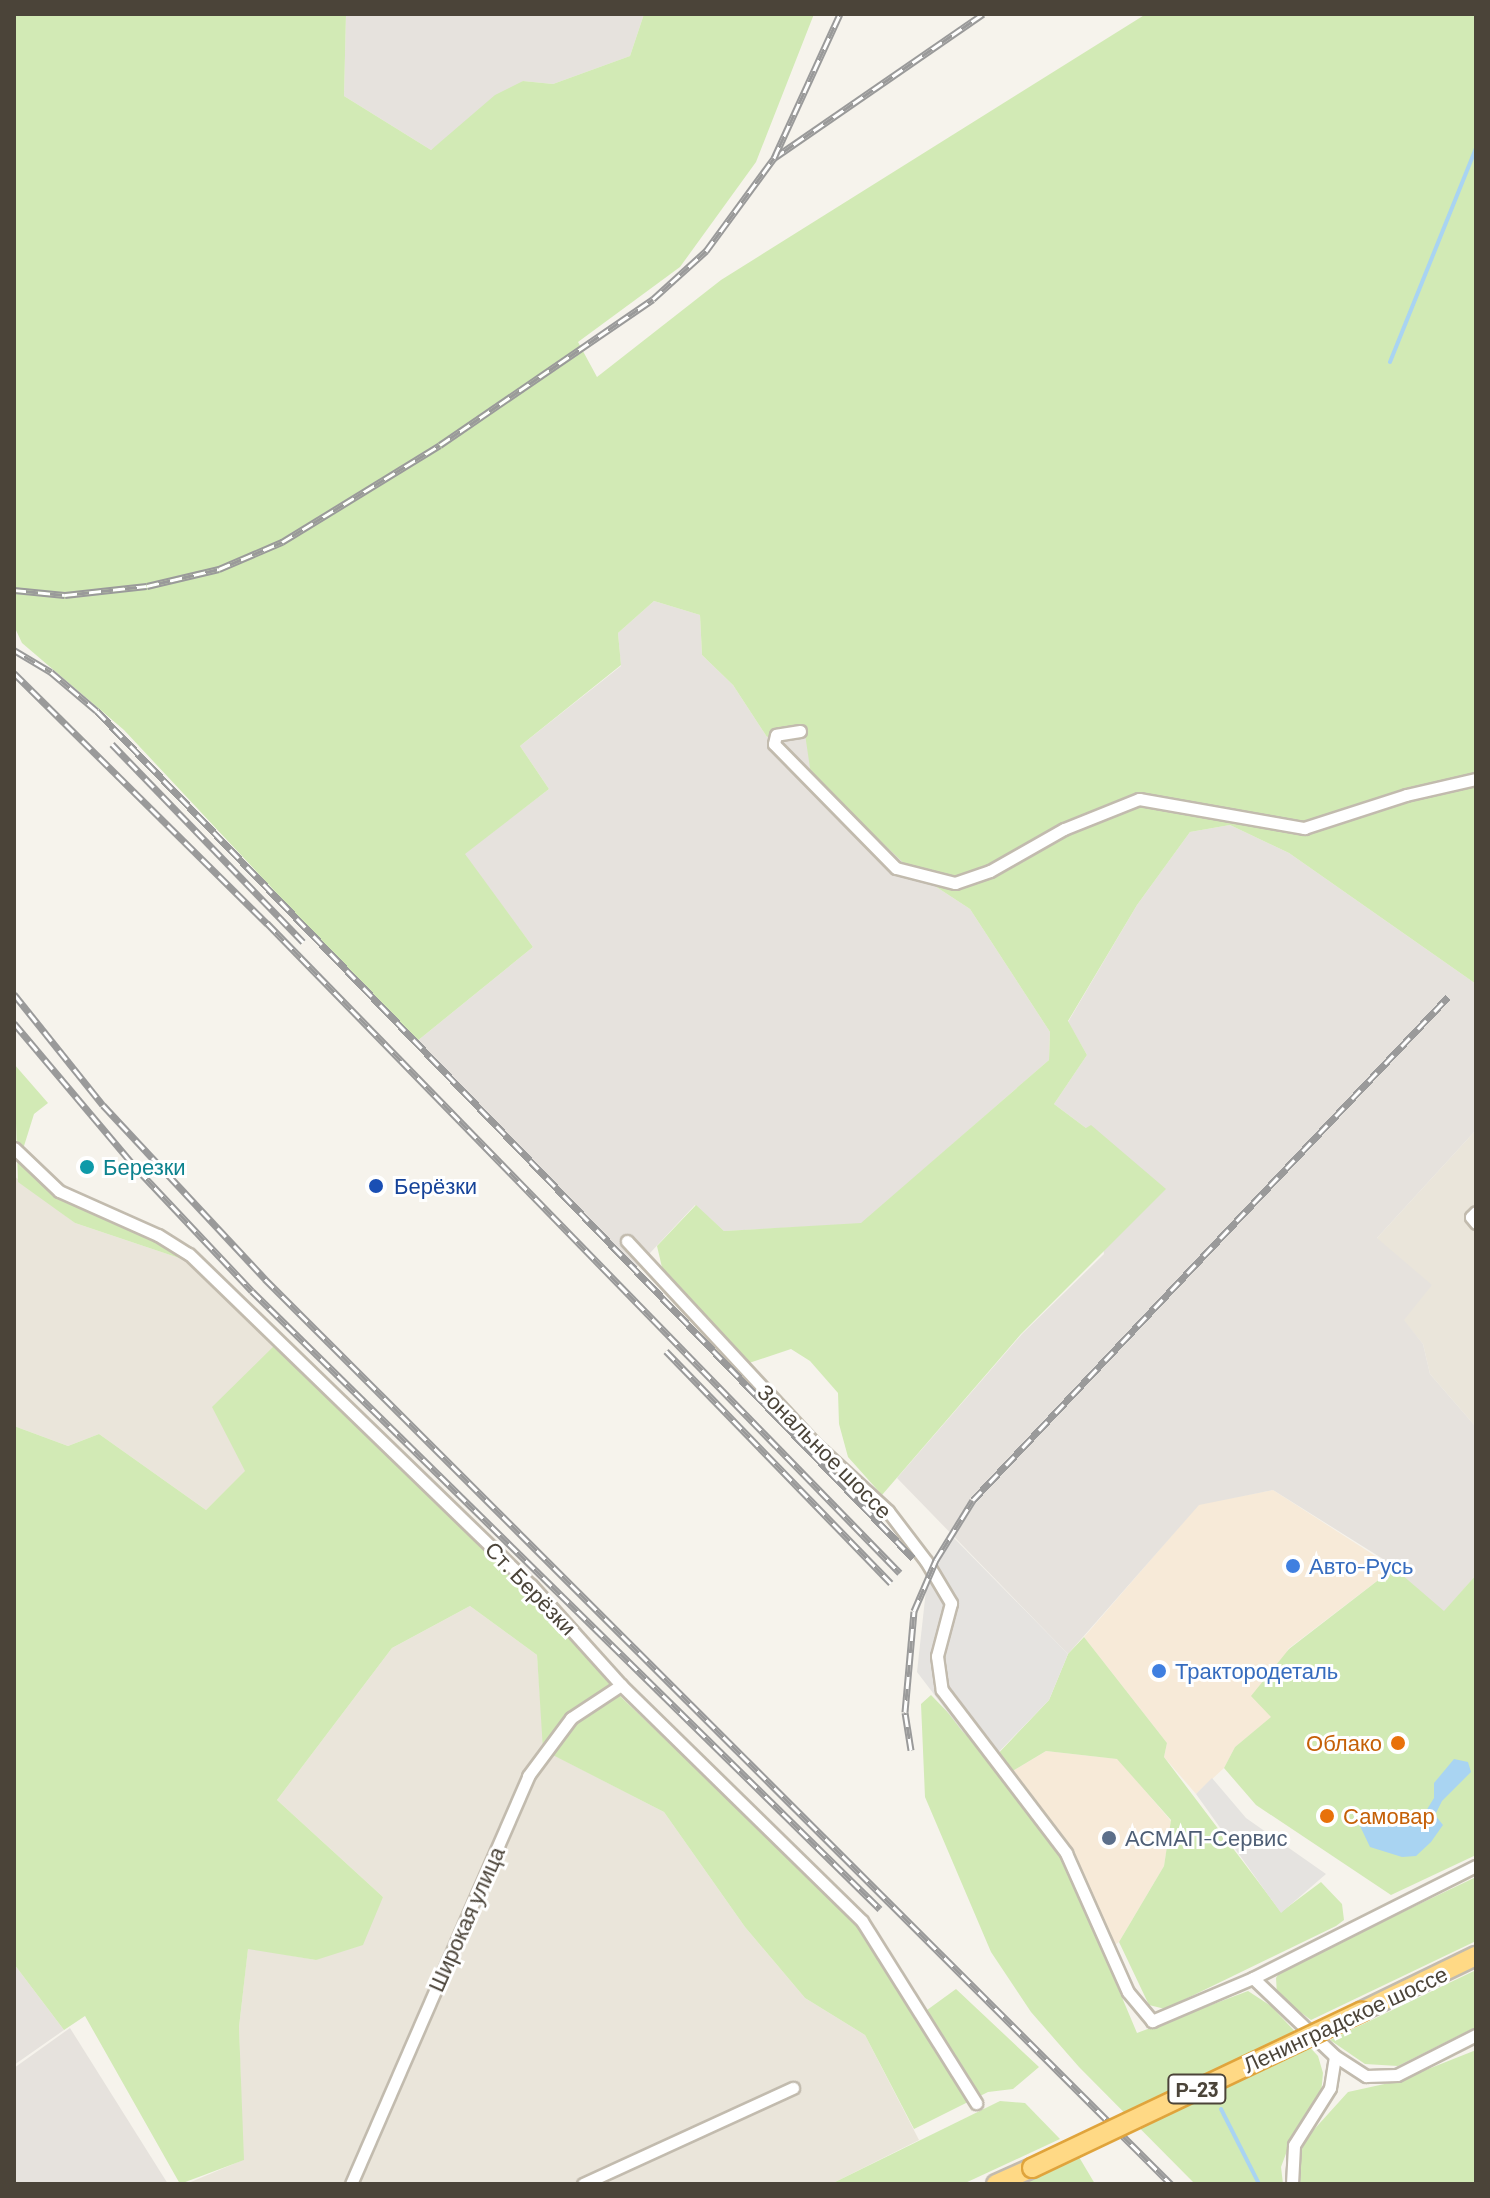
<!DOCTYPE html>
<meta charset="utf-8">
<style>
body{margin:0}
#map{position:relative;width:1490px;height:2198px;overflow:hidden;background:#f6f3ec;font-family:Barlow,sans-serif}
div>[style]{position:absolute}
.residential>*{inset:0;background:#eae5da}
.commercial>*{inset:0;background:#f7ead8}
.industrial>*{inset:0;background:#e6e2dd}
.green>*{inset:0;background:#d2eab5}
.parking>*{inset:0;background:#e5e3e0}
.water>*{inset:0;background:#a9d4f2}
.stream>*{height:4px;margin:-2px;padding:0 2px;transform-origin:2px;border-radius:2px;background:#a9d4f2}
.roads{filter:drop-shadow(2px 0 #c2bbae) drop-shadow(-2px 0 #c2bbae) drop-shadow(0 2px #c2bbae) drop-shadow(0 -2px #c2bbae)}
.minor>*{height:11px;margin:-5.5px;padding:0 5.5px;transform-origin:5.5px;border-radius:5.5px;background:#fff}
.trunk>*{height:18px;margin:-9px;padding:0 9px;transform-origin:9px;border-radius:9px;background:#ffd985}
.rail>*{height:7px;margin-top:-3.5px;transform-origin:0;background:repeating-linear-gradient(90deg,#fff 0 12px,#9a9a9a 0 24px);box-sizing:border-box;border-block:2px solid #9a9a9a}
.bridges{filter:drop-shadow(2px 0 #e0a43c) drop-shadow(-2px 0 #e0a43c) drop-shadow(0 2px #e0a43c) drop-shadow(0 -2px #e0a43c)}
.trunk-bridge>*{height:18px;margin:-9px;padding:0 9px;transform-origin:9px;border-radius:9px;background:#ffd985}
.dots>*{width:22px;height:22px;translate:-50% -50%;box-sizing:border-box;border:4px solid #fff;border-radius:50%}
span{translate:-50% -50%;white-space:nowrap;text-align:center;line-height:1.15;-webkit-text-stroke:6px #fff;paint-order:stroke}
.shield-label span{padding:2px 6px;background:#fff;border:2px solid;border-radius:6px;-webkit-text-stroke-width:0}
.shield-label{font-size:20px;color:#4b4439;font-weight:700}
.culture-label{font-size:22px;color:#0d838f}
.left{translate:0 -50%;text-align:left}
.transit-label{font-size:22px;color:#164399}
.street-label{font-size:22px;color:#4b4439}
.shop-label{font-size:22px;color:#366cbe}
.food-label{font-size:22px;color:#c56008}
.right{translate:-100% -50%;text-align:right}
.service-label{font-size:22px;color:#4e5e75}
.frame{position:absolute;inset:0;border:16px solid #4b4439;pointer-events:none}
</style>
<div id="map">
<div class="residential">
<div style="clip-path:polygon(1476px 1130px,1476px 1427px,1430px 1374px,1423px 1344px,1403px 1320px,1377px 1238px)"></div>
<div style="clip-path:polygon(14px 1176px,75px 1223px,191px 1262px,276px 1344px,245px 1472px,206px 1510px,99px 1434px,68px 1446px,14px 1426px)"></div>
<div style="clip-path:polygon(470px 1606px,537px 1655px,544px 1750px,664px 1812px,745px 1927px,805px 1998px,865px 2035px,919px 2140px,831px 2184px,186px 2184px,243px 2160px,239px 2027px,248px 1948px,316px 1960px,383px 1897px,277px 1800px,392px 1648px)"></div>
</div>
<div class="commercial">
<div style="clip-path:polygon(1273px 1490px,1394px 1568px,1288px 1649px,1272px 1717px,1235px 1747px,1224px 1768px,1196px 1794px,1164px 1757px,1167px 1743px,1084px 1637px,1199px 1504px)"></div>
<div style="clip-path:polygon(1046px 1751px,1118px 1759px,1171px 1821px,1164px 1866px,1119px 1942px,1105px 1951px,1006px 1775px)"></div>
</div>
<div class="industrial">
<div style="clip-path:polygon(346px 14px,644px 14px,630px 56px,553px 84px,523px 81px,431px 150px,344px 96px)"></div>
<div style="clip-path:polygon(654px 601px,700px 615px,702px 655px,733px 685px,767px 737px,805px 727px,912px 871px,970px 909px,1050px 1032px,1049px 1060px,861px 1224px,724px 1231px,695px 1205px,635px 1269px,416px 1042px,533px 947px,464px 854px,549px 789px,520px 746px,621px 666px,618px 633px)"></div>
<div style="clip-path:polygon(1230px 825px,1289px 853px,1476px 984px,1476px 1130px,1377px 1238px,1432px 1285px,1404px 1320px,1423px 1344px,1430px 1374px,1476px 1427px,1476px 1575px,1444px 1612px,1383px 1559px,1273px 1490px,1199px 1505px,1068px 1654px,897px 1478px,1022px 1334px,1104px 1254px,1086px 1128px,1054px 1104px,1087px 1055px,1068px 1022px,1137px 905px,1190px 832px)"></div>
<div style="clip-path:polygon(14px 1964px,64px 2030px,14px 2065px)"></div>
<div style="clip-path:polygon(70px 2028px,168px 2184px,14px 2184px,14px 2068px)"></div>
</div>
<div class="green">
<div style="clip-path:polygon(14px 14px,346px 14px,344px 96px,431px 150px,495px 95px,523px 81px,553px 84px,630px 56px,644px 14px,814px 14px,756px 162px,680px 267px,578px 342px,597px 377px,721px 280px,1146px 14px,1476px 14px,1476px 984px,1289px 853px,1230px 825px,1190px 832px,1137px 905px,1068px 1021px,1087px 1055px,1054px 1104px,1086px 1128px,1091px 1125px,1166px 1189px,1021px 1334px,882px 1495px,848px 1457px,839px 1424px,838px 1393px,810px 1361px,791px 1349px,749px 1363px,664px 1276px,657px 1246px,696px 1205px,724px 1231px,861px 1223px,1049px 1060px,1050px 1032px,970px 909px,912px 871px,811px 775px,804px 727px,767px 737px,733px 685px,702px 655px,700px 615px,654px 601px,618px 633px,621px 665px,520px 746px,549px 789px,465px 854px,533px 947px,416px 1042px,124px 730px,22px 643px,14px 626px)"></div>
<div style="clip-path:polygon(14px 1064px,48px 1103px,34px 1114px,19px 1162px,84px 1210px,157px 1238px,191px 1262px,75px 1223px,18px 1182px)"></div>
<div style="clip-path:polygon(276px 1344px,549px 1615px,623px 1699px,824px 1890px,864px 1935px,916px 2018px,956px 1989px,1039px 2067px,1013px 2089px,988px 2092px,914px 2129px,865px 2035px,805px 1998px,745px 1927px,664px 1812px,543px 1750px,537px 1655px,470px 1606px,392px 1648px,277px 1800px,383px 1897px,363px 1945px,316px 1960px,248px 1949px,239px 2027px,244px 2160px,180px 2184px,85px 2016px,64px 2030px,14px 1964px,14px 1426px,68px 1446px,99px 1434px,206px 1510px,245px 1471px,212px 1407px)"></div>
<div style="clip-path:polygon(1394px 1568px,1444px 1611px,1476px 1575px,1476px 1855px,1391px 1895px,1256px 1805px,1224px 1768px,1235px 1747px,1271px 1717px,1251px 1696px,1289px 1649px)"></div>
<div style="clip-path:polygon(1084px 1637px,1167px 1743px,1164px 1757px,1281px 1912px,1321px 1882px,1342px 1904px,1344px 1920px,1336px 1926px,1165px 2009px,1149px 2005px,1119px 1942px,1164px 1866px,1171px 1820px,1117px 1759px,1046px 1751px,1006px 1775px,1062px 1855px,1137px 2033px,1248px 1991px,1271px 2006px,1318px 2056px,1323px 2073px,1321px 2094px,1294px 2132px,1281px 2167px,1283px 2184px,1195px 2184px,1079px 2067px,1031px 2012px,991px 1952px,925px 1797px,921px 1704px,931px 1695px,993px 1759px,1049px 1700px,1068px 1654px)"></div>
<div style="clip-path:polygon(1476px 1877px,1476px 1941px,1311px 2020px,1277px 1995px,1276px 1978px,1281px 1970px)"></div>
<div style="clip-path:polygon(1476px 1970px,1476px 2027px,1398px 2066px,1365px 2064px,1330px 2040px)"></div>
<div style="clip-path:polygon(1476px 2050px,1476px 2184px,1300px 2184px,1301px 2151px,1309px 2135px,1348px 2092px,1398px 2081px)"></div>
<div style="clip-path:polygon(1000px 2101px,1025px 2103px,1060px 2139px,963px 2184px,831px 2184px)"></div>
<div style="clip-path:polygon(1079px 2157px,1095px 2184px,1021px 2184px,1027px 2181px)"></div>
</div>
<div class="parking">
<div style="clip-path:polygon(952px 1536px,1068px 1654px,1049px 1700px,992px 1759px,962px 1731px,917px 1672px,926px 1590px)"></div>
<div style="clip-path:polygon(1212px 1778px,1246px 1818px,1326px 1874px,1281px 1913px,1196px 1794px)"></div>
</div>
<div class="water">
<div style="clip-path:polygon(1454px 1759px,1468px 1762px,1471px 1772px,1442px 1801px,1435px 1815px,1443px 1825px,1431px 1842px,1416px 1856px,1402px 1857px,1370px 1847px,1360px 1826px,1426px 1811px,1434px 1798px,1434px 1783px)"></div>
</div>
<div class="stream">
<div style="left:1390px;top:362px;width:231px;rotate:-68.1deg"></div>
<div style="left:1221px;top:2109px;width:84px;rotate:63.1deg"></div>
</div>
<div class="roads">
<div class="minor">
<div style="left:800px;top:731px;width:24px;rotate:171deg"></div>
<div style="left:776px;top:735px;width:9px;rotate:103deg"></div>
<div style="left:774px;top:744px;width:174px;rotate:45.5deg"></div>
<div style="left:896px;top:868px;width:61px;rotate:14.3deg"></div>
<div style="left:955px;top:883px;width:37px;rotate:-19deg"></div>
<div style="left:990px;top:871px;width:85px;rotate:-29.6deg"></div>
<div style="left:1064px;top:829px;width:81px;rotate:-21.8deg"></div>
<div style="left:1139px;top:799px;width:168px;rotate:10deg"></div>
<div style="left:1304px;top:828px;width:107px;rotate:-17.9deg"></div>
<div style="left:1406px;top:795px;width:72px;rotate:-12.9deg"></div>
<div style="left:14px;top:1148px;width:62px;rotate:43.7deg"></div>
<div style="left:59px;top:1191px;width:108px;rotate:24deg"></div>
<div style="left:158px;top:1235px;width:36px;rotate:32deg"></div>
<div style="left:189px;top:1254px;width:476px;rotate:44.1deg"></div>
<div style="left:531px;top:1585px;width:135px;rotate:48deg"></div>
<div style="left:621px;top:1685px;width:337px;rotate:44.4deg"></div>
<div style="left:862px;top:1921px;width:215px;rotate:57.9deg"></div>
<div style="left:1476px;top:1212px;width:7px;rotate:135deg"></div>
<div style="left:1471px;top:1217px;width:8px;rotate:50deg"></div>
<div style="left:627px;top:1241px;width:274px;rotate:47.2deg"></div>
<div style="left:813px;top:1442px;width:102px;rotate:42.6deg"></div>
<div style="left:888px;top:1511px;width:63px;rotate:52.8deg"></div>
<div style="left:926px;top:1561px;width:49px;rotate:59.2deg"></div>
<div style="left:951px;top:1603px;width:55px;rotate:104.8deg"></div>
<div style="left:937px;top:1656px;width:34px;rotate:82deg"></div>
<div style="left:942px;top:1690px;width:205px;rotate:52.7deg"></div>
<div style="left:1066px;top:1853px;width:152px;rotate:66deg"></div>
<div style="left:1128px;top:1992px;width:38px;rotate:50deg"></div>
<div style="left:1152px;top:2021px;width:110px;rotate:-23.1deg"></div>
<div style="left:1253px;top:1978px;width:250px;rotate:-26.7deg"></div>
<div style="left:1253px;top:1978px;width:113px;rotate:43.6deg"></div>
<div style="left:1335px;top:2056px;width:37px;rotate:33deg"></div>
<div style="left:1366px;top:2076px;width:31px;rotate:-2deg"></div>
<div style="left:1397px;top:2075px;width:89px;rotate:-26.9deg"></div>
<div style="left:351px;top:2184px;width:445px;rotate:-66.5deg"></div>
<div style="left:528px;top:1776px;width:72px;rotate:-53.4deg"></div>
<div style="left:571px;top:1718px;width:60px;rotate:-33.4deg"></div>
<div style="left:583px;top:2184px;width:231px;rotate:-24.6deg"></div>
<div style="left:1292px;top:2184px;width:39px;rotate:-87deg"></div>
<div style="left:1294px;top:2145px;width:67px;rotate:-57.7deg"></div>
<div style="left:1330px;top:2088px;width:32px;rotate:-81deg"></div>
</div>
<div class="trunk">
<div style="left:1362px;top:2011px;width:127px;rotate:-25.8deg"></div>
<div style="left:996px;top:2184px;width:39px;rotate:-24deg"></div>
</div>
</div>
<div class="rail">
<div style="left:774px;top:158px;width:254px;rotate:-34.6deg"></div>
<div style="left:14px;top:590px;width:51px;rotate:5.6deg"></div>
<div style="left:65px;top:595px;width:82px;rotate:-6.3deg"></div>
<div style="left:147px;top:586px;width:74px;rotate:-13.3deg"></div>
<div style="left:219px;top:569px;width:69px;rotate:-23.2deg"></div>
<div style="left:282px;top:542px;width:185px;rotate:-31.5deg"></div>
<div style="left:440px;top:445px;width:258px;rotate:-34.4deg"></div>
<div style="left:653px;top:299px;width:72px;rotate:-42.2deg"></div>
<div style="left:706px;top:251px;width:115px;rotate:-53.8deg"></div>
<div style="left:774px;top:158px;width:158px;rotate:-65.4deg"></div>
<div style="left:14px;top:650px;width:43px;rotate:30.7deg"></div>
<div style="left:51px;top:672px;width:60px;rotate:40.3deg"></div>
<div style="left:97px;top:711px;width:1176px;rotate:46.07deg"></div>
<div style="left:14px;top:673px;width:356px;rotate:44.7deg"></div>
<div style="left:267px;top:923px;width:907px;rotate:45.76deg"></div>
<div style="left:112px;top:744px;width:275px;rotate:46deg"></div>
<div style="left:14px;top:994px;width:142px;rotate:51.3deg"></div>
<div style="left:103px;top:1105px;width:238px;rotate:47deg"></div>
<div style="left:265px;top:1279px;width:1281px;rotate:44.97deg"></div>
<div style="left:14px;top:1023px;width:192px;rotate:49.9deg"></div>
<div style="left:138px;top:1170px;width:166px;rotate:46.7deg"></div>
<div style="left:252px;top:1291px;width:881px;rotate:44.54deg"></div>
<div style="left:666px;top:1351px;width:323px;rotate:45.9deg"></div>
<div style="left:911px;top:1750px;width:38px;rotate:-99deg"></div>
<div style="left:905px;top:1712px;width:101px;rotate:-84.9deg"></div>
<div style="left:914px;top:1611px;width:56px;rotate:-66.7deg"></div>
<div style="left:936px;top:1560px;width:70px;rotate:-58.3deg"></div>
<div style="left:973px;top:1500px;width:692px;rotate:-46.64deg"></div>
</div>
<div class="bridges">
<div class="trunk-bridge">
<div style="left:1032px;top:2168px;width:365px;rotate:-25.4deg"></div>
</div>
</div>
<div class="dots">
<div style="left:87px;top:1167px;background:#0f9aa8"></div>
<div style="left:376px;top:1186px;background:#1a4fb4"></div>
<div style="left:1293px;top:1566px;background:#3f7fe0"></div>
<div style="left:1159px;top:1671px;background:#3f7fe0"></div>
<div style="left:1398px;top:1743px;background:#e8710a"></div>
<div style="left:1327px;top:1816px;background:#e8710a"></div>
<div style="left:1109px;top:1838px;background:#5c6f8a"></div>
</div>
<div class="shield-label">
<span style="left:1197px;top:2089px">Р-23</span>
</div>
<div class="culture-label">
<span class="left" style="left:103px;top:1167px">Березки</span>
</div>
<div class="transit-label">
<span class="left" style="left:394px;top:1186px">Берёзки</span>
</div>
<div class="street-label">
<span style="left:825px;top:1451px;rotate:45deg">Зональное шоссе</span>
<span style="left:531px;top:1588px;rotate:46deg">Ст. Берёзки</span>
<span style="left:466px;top:1919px;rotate:-66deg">Широкая улица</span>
<span style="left:1345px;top:2019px;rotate:-25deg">Ленинградское шоссе</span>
</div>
<div class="shop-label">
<span class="left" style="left:1309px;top:1566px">Авто-Русь</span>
<span class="left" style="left:1175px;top:1671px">Трактородеталь</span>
</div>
<div class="food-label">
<span class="right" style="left:1382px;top:1743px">Облако</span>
<span class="left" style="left:1343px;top:1816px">Самовар</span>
</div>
<div class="service-label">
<span class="left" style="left:1125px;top:1838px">АСМАП-Сервис</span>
</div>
<div class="frame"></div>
</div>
